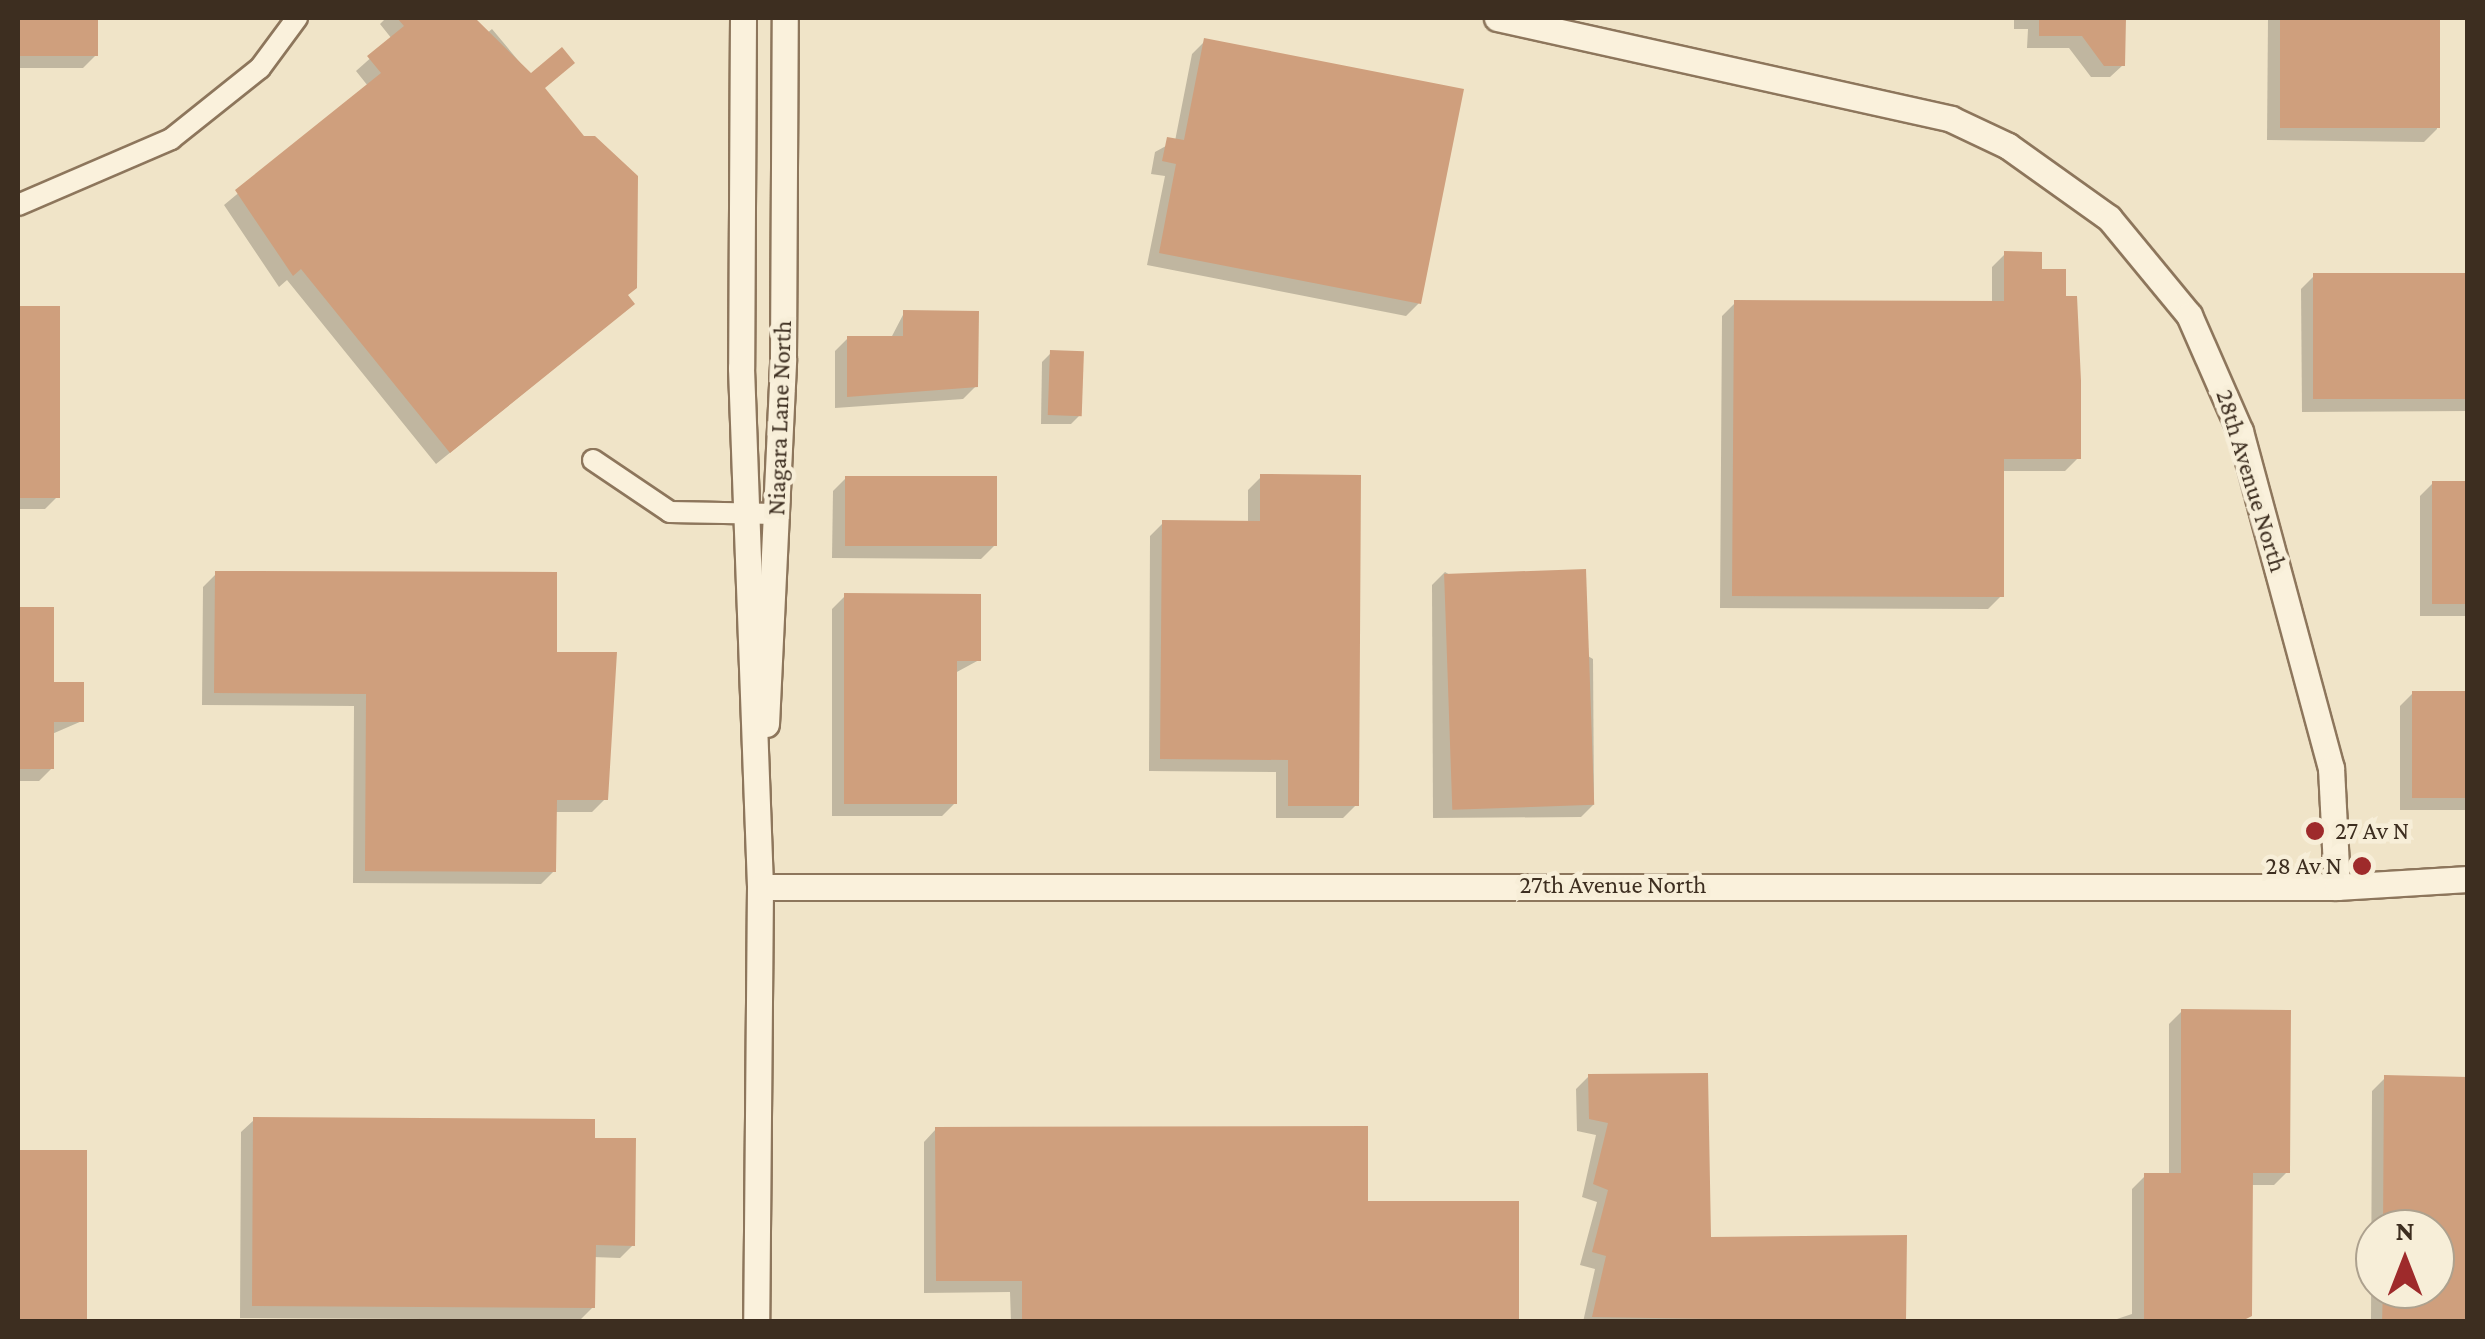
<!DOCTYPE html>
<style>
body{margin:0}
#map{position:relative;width:2485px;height:1339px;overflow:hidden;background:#f0e4c8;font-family:"Crimson Pro",serif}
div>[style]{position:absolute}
.shadow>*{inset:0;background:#0003}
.building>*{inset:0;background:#cf9f7d;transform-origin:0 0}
.roads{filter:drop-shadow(2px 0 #8d765c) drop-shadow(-2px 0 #8d765c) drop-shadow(0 2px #8d765c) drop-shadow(0 -2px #8d765c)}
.minor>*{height:20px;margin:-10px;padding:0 10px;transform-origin:10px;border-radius:10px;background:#faf1dc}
.tertiary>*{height:25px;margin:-12.5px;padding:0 12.5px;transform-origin:12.5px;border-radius:12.5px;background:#faf1dc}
.dots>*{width:28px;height:28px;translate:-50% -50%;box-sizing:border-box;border:5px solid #f7eed8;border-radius:50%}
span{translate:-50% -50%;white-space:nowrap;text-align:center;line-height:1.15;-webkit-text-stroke:9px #f7eed8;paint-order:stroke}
.street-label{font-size:25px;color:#3d2e20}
.poi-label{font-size:25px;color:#3d2e20}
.left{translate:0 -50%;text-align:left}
.right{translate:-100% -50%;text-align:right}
.frame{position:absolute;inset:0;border:20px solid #3d2e20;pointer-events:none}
.north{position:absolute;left:2355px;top:1209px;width:100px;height:100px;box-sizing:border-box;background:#f7eed8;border:2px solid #ada18e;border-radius:50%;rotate:0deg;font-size:28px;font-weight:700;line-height:40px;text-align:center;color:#3d2e20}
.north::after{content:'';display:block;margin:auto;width:35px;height:45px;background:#9e2a2b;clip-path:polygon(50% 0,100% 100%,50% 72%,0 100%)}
</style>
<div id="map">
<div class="shadow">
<div style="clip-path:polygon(18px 18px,96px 18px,96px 55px,83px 68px,18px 68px)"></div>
<div style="clip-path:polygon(386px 18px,472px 18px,486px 34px,492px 29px,542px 89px,626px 296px,619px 316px,436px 464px,287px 280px,279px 287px,224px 205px,368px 86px,356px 71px,392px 39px,380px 24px)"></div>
<div style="clip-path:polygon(2123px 18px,2123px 65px,2110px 77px,2091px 77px,2069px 48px,2027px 48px,2028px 29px,2014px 29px,2014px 20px,1971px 20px)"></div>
<div style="clip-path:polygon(2268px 18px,2438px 18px,2437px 129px,2424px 142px,2267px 140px)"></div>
<div style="clip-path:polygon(1205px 41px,1419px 303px,1406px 316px,1147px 265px,1165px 176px,1151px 174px,1155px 152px,1175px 141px,1192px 54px)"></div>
<div style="clip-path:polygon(2005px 254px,2078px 458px,2065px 471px,2001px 471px,2001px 596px,1988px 609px,1720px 608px,1722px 316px,1735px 303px,1992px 304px,1992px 267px)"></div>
<div style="clip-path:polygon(2314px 276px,2468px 276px,2468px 411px,2302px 412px,2301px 289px)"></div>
<div style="clip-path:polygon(18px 308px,57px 308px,58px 496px,45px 509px,18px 509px)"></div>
<div style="clip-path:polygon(904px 313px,976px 386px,963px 399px,835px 408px,835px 351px,848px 338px,891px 338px)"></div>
<div style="clip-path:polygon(1051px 353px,1081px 414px,1071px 424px,1041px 424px,1042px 362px)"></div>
<div style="clip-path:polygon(1261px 477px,1356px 805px,1343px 818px,1276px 818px,1276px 772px,1149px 771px,1150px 536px,1163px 523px,1248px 524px,1248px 490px)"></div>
<div style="clip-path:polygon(846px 478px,994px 546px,981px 559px,832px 558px,833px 491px)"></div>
<div style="clip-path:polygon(2433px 483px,2468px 483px,2468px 616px,2420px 616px,2420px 496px)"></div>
<div style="clip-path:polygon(1445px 572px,1593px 659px,1594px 804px,1581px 817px,1433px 818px,1432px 585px)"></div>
<div style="clip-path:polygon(216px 574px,555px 655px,605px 799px,592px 812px,554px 812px,554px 871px,541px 884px,353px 883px,354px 706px,202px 705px,203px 587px)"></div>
<div style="clip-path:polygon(845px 596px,979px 660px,955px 673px,955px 803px,942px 816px,832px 816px,832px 609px)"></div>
<div style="clip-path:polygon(18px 609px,52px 609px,52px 685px,82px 721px,52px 734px,52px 768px,39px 781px,18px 781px)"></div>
<div style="clip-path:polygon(2413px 693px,2468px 693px,2468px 810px,2400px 810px,2400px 706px)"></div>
<div style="clip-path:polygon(2182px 1011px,2287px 1172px,2274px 1185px,2250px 1185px,2243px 1322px,2108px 1322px,2132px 1314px,2132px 1189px,2145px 1176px,2169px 1176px,2169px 1024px)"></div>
<div style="clip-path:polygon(1589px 1076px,1709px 1239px,1903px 1322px,1583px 1322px,1595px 1269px,1580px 1265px,1597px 1202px,1582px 1197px,1596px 1135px,1577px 1131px,1576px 1089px)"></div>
<div style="clip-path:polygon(evenodd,2385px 1078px,2468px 1322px,2371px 1322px,2372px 1091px,2385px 1078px,2375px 1229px,2435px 1229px,2435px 1289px,2375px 1289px,2375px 1229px)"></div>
<div style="clip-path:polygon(254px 1120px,593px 1140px,633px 1245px,620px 1258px,593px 1257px,593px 1307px,580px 1320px,240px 1318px,241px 1132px)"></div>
<div style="clip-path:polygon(936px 1129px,1366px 1204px,1517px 1322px,1011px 1322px,1010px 1292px,924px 1293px,924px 1142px)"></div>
<div style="clip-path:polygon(19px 1153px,82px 1322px,18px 1322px)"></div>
</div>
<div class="building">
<div style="left:18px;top:18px;width:80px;height:38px"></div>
<div style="clip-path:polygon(397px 18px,475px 18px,531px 73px,562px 47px,575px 63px,545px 88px,584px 136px,595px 136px,638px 176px,637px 288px,628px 295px,635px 304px,450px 453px,301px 269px,293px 276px,235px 190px,381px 73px,367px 56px,404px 26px)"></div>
<div style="clip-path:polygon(2039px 18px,2126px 18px,2125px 66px,2104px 66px,2082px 36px,2039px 36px)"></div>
<div style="left:2280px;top:18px;width:160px;height:110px"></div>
<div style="clip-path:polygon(1204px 38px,1464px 89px,1421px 304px,1159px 253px,1176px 164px,1162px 161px,1167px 137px,1184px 140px)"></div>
<div style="clip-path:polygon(2004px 251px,2042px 252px,2042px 269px,2066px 269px,2066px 296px,2077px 296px,2081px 381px,2081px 459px,2004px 459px,2004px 597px,1732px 596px,1734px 300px,2004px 301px)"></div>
<div style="left:2468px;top:273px;width:126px;height:155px;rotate:90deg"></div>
<div style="left:18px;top:306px;width:42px;height:192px"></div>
<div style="clip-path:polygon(903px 310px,979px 311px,978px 387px,847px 397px,847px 336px,903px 336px)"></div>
<div style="left:1050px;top:350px;width:34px;height:65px;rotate:2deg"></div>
<div style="clip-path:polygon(1260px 474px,1361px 475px,1359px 806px,1288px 806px,1288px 760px,1160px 759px,1162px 520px,1260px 521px)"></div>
<div style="left:845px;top:476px;width:152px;height:70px"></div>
<div style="left:2432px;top:481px;width:36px;height:123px"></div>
<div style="left:1586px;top:569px;width:236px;height:142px;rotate:88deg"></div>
<div style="clip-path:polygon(215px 571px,557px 572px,557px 652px,617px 652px,608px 800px,557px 800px,556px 872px,365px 871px,366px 694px,214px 693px)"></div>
<div style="clip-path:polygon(844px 593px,981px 594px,981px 661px,957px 661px,957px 804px,844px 804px)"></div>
<div style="clip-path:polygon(18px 607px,54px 607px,54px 682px,84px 682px,84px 722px,54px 722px,54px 769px,18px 769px)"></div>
<div style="left:2412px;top:691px;width:56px;height:107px"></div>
<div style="clip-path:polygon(2181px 1009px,2291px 1010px,2290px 1173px,2253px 1173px,2252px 1316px,2240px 1322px,2144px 1322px,2144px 1173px,2181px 1173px)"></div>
<div style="clip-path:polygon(1708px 1073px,1711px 1237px,1907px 1235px,1906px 1322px,1592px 1317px,1606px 1256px,1592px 1252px,1608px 1190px,1593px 1184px,1608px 1123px,1589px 1119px,1588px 1074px)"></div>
<div style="clip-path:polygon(2384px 1075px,2468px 1077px,2468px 1322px,2382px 1322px,2383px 1289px,2435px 1289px,2435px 1229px,2383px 1229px)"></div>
<div style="clip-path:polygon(253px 1117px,595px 1119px,595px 1138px,636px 1138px,635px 1246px,596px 1245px,595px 1308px,252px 1306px)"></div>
<div style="clip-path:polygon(1368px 1126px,1368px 1201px,1519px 1201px,1519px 1322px,1022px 1322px,1022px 1281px,936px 1281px,935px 1127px)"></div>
<div style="left:18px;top:1150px;width:69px;height:172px"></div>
</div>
<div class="roads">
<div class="minor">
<div style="left:18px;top:205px;width:167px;rotate:-23.3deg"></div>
<div style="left:171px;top:139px;width:114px;rotate:-38.6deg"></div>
<div style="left:260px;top:68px;width:62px;rotate:-53.5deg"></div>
<div style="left:593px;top:460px;width:93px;rotate:34deg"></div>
<div style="left:670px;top:512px;width:107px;rotate:1.1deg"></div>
</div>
<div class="tertiary">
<div style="left:743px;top:18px;width:350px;rotate:90.3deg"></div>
<div style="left:741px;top:368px;width:519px;rotate:87.9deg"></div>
<div style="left:760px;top:887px;width:435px;rotate:90.5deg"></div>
<div style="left:1497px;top:18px;width:465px;rotate:12.5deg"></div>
<div style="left:1951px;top:119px;width:63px;rotate:25.3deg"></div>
<div style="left:2008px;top:146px;width:124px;rotate:35.5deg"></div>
<div style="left:2109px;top:218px;width:126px;rotate:50.5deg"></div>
<div style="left:2189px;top:315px;width:127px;rotate:66.3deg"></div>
<div style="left:2240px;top:431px;width:349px;rotate:74.9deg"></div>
<div style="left:2331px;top:768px;width:119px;rotate:87.1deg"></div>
<div style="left:766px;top:724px;width:365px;rotate:-87.3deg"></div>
<div style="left:783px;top:359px;width:341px;rotate:-89.7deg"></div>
<div style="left:760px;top:887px;width:1577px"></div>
<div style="left:2337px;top:887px;width:131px;rotate:-3.5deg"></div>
</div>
</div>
<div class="dots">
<div style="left:2315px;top:831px;background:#9e2a2b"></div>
<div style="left:2362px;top:866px;background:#9e2a2b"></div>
</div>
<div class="street-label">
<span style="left:780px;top:418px;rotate:-88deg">Niagara Lane North</span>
<span style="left:2251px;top:481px;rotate:73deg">28th Avenue North</span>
<span style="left:1613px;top:885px">27th Avenue North</span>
</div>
<div class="poi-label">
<span class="left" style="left:2335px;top:831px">27 Av N</span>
<span class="right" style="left:2342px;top:866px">28 Av N</span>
</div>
<div class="frame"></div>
<div class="north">N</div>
</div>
